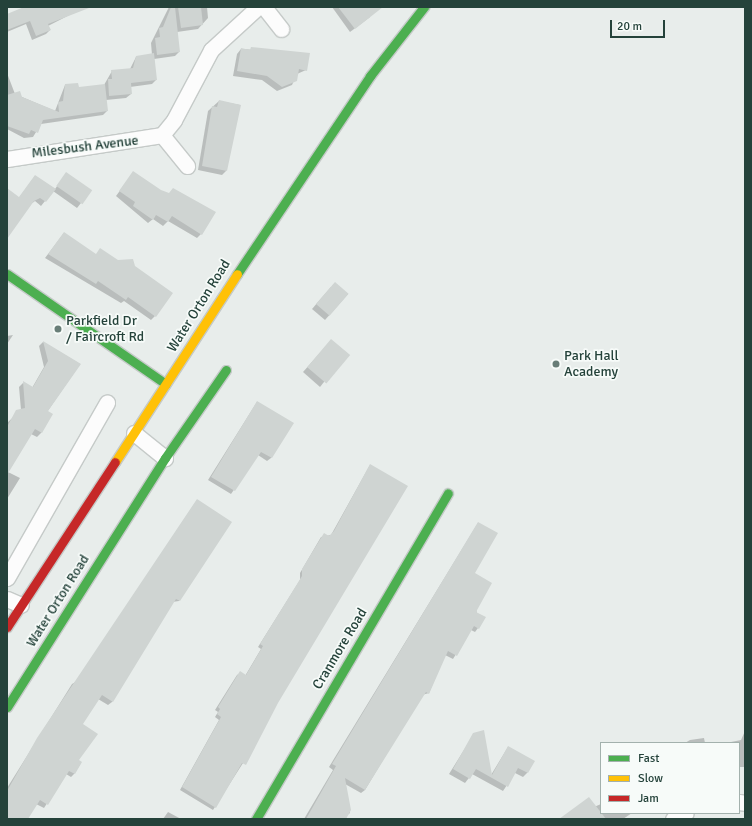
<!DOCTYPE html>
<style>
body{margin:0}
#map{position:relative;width:752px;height:826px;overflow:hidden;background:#e8edeb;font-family:Signika,sans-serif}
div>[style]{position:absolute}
.shadow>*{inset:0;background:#0003}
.building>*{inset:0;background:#cfd4d2;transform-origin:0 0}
.roads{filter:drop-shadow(1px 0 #c5cac8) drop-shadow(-1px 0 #c5cac8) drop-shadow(0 1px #c5cac8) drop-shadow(0 -1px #c5cac8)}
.street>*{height:15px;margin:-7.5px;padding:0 7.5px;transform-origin:7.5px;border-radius:7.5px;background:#fcfcfc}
.fast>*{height:9px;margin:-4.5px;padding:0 4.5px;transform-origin:4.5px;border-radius:4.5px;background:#4caf50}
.slow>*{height:9px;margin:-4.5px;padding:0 4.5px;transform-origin:4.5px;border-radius:4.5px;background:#ffc107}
.jam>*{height:9px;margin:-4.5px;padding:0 4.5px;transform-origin:4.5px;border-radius:4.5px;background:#c62828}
.dots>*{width:11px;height:11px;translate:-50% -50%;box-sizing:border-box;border:2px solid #f7fbf9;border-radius:50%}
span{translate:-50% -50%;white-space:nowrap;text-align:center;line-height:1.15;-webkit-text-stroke:3.5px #f7fbf9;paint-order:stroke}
.street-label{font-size:14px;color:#24423a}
.poi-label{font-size:14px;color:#24423a}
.left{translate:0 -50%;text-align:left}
.frame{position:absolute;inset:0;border:8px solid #24423a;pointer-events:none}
.legend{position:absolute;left:600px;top:742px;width:140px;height:72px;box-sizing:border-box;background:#f7fbf9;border:1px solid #a3b1ad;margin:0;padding:5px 7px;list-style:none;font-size:12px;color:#24423a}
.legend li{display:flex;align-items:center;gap:8px;height:20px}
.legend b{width:20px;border:1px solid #a3b1ad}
.scale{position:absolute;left:610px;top:20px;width:55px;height:18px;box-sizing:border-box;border:2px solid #24423a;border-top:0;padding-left:5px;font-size:12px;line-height:14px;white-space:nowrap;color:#24423a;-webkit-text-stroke:3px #f7fbf9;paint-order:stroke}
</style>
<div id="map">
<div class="shadow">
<div style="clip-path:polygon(28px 7px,85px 7px,48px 26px,50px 30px,46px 34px,32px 40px,26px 24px,7px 32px,7px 15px)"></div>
<div style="clip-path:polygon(169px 7px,207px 7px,208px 18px,198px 29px,177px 32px,179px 52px,175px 56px,154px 59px,156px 80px,152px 84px,130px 87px,131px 94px,126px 98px,106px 100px,107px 111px,103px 115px,41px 124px,33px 137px,24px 138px,7px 129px,7px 73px,15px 94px,55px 111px,65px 85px,78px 88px,104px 85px,112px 71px,130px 69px,136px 57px,152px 55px,151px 43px)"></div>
<div style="clip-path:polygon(332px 7px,369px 7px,370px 17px,350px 32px)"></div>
<div style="clip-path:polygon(241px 49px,309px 54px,306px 70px,297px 74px,292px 85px,277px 91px,262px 80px,233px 76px,237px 54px)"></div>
<div style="clip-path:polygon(219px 101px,240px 105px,226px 171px,222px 175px,198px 170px,208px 111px)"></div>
<div style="clip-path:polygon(133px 173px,201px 234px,197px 238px,168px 221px,163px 226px,153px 219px,148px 223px,116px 196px)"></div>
<div style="clip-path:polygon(66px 174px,81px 203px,77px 208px,53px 191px,41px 206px,35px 201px,31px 204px,7px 236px,7px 195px,19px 198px,35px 176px,55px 189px)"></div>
<div style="clip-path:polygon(64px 233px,95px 255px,155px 316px,151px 320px,124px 301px,121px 303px,45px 258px)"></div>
<div style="clip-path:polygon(331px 287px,348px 294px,325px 320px,312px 309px)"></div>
<div style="clip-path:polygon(13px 335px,7px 344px,7px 336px)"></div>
<div style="clip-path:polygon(43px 342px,80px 364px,47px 412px,51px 414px,41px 433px,37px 437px,31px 434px,8px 472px,20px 478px,7px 499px,7px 423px,21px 410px,19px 387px,23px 383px,32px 388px,44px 367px,39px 346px)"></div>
<div style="clip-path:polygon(327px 345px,324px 382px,320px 387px,303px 372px)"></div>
<div style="clip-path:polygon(257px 402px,292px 423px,271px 458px,267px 461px,258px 455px,231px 494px,208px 480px)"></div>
<div style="clip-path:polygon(370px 465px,277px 702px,259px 738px,213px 810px,180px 790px,219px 720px,215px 717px,218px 712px,215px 710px,237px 675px,240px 673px,245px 676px,261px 649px,258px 647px,300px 580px,300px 573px,321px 537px,331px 535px)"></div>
<div style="clip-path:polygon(197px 500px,230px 522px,179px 601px,172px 602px,112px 702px,108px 705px,98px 699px,82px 724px,77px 760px,81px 763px,74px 774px,71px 777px,66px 774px,44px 808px,36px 804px,27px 819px,7px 819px,7px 788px,72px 684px,77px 681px)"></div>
<div style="clip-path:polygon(478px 523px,473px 573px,478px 628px,475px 632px,471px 630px,453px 659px,445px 655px,429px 693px,422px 695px,365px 790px,361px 793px,345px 784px,350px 813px,342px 819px,304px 819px,333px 770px,329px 767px)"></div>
<div style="clip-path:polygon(745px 731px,745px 767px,739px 767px,739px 743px,726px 743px,741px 740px)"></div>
<div style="clip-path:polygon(474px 734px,491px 775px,508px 747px,533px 761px,527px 773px,523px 777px,515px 773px,503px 791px,472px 774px,465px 783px,449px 774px)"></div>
<div style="clip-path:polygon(704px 738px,705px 743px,685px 743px,690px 740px)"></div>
<div style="clip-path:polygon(601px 804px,601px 813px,632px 813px,623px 819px,566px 819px)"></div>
<div style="clip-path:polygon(168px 812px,181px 819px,163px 819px)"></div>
</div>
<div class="building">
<div style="clip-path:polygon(24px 7px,88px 7px,89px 8px,48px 24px,51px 30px,36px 36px,30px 21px,7px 30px,7px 14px)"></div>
<div style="clip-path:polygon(171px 7px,175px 7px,180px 52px,157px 55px,155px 38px,160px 37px,159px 28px,163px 27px)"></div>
<div style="clip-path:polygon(178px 7px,201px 7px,203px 25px,181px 28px)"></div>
<div style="clip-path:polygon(338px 7px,383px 7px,355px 29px)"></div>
<div style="clip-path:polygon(251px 47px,310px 53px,307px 71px,299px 69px,297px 81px,282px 87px,267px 76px,237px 71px,241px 48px,250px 50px)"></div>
<div style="clip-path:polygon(154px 53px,157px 80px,131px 83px,132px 94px,109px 96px,108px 79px,112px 79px,111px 70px,133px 68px,136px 56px)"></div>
<div style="clip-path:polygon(78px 83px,79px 87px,105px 84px,108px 111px,43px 120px,38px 133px,31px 130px,29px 134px,7px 126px,7px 95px,20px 91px,22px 97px,59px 112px,58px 102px,63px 101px,65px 84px)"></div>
<div style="clip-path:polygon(219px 100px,241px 105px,227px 171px,202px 166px,212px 106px,217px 107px)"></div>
<div style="clip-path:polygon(133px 171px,161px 190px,169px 193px,173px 188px,216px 212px,202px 235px,172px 216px,168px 222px,156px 215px,153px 220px,133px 206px,135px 202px,119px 191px)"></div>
<div style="left:66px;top:172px;width:32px;height:17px;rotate:35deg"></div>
<div style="clip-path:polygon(35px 175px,56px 189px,46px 202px,40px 198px,34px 201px,7px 239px,7px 188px,19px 197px)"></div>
<div style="clip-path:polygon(64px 232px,96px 254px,100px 248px,118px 260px,133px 259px,135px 266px,173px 293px,156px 317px,128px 297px,126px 300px,98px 281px,96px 284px,48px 254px)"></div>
<div style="left:335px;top:282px;width:18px;height:29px;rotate:41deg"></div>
<div style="left:331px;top:339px;width:25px;height:37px;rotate:40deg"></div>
<div style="clip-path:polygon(43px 341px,81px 364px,48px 411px,53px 414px,42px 433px,35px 429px,7px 475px,7px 427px,16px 410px,25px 408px,23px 381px,33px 387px,48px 361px)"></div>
<div style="clip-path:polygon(257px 401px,294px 423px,272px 458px,261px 452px,235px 491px,211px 477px)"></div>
<div style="clip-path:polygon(370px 464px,408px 486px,278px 703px,246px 765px,242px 763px,216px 808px,182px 787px,221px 717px,217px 714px,220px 709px,218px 707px,240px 671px,246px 675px,263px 646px,260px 644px,302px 576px,302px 569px,324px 533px,329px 536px,334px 531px)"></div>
<div style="clip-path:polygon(197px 499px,232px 522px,180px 601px,176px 599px,113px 702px,102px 695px,83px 724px,98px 734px,79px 760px,82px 762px,75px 774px,69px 771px,48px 805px,40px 800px,28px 819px,7px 819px,7px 791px,37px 738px)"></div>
<div style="clip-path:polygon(478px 522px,498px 533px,475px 573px,492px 583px,476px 612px,486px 617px,479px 629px,474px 626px,457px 656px,448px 651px,429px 694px,426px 692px,365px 790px,345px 778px,351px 810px,346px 819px,306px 819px,336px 766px,332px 764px)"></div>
<div style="clip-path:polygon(484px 730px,492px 775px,508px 746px,535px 761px,528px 773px,518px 768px,508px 787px,476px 769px,470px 779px,453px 769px,473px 733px)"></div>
<div style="clip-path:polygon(589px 797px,606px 819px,559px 819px)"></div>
</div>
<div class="roads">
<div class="street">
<div style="left:264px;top:7px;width:28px;rotate:52deg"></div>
<div style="left:162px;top:135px;width:40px;rotate:51deg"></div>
<div style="left:7px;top:159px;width:157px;rotate:-8.8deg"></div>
<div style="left:162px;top:135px;width:19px;rotate:-51deg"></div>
<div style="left:174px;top:120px;width:79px;rotate:-62.1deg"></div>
<div style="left:211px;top:50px;width:64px;rotate:-42.5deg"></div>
<div style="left:134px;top:433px;width:40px;rotate:39deg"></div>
<div style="left:7px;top:578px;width:202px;rotate:-60.3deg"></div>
<div style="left:7px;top:599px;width:15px;rotate:23deg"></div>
<div style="left:739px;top:802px;width:6px;rotate:9deg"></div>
<div style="left:673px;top:819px;width:14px;rotate:-25deg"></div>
</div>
<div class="fast">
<div style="left:7px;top:274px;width:193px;rotate:34.7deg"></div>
<div style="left:237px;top:274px;width:239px;rotate:-56.1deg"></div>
<div style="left:370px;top:76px;width:88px;rotate:-52deg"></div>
<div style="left:7px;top:707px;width:295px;rotate:-57.6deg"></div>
<div style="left:165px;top:458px;width:107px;rotate:-55.3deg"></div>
<div style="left:256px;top:819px;width:378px;rotate:-59.5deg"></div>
</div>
<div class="slow">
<div style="left:115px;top:462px;width:224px;rotate:-57deg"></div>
</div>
<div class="jam">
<div style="left:7px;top:627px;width:197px;rotate:-56.8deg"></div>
</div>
</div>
<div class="dots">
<div style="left:58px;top:329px;background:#697e78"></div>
<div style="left:556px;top:364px;background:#697e78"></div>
</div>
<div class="street-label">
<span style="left:85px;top:147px;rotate:-7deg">Milesbush Avenue</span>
<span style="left:199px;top:306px;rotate:-58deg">Water Orton Road</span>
<span style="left:58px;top:601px;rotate:-58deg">Water Orton Road</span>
<span style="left:340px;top:649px;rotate:-59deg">Cranmore Road</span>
</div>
<div class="poi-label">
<span class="left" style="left:66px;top:329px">Parkfield Dr<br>/ Faircroft Rd</span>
<span class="left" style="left:564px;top:364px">Park Hall<br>Academy</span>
</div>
<div class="frame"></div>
<ul class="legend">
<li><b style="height:5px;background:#4caf50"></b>Fast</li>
<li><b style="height:5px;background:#ffc107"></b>Slow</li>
<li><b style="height:5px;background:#c62828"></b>Jam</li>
</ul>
<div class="scale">20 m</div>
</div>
